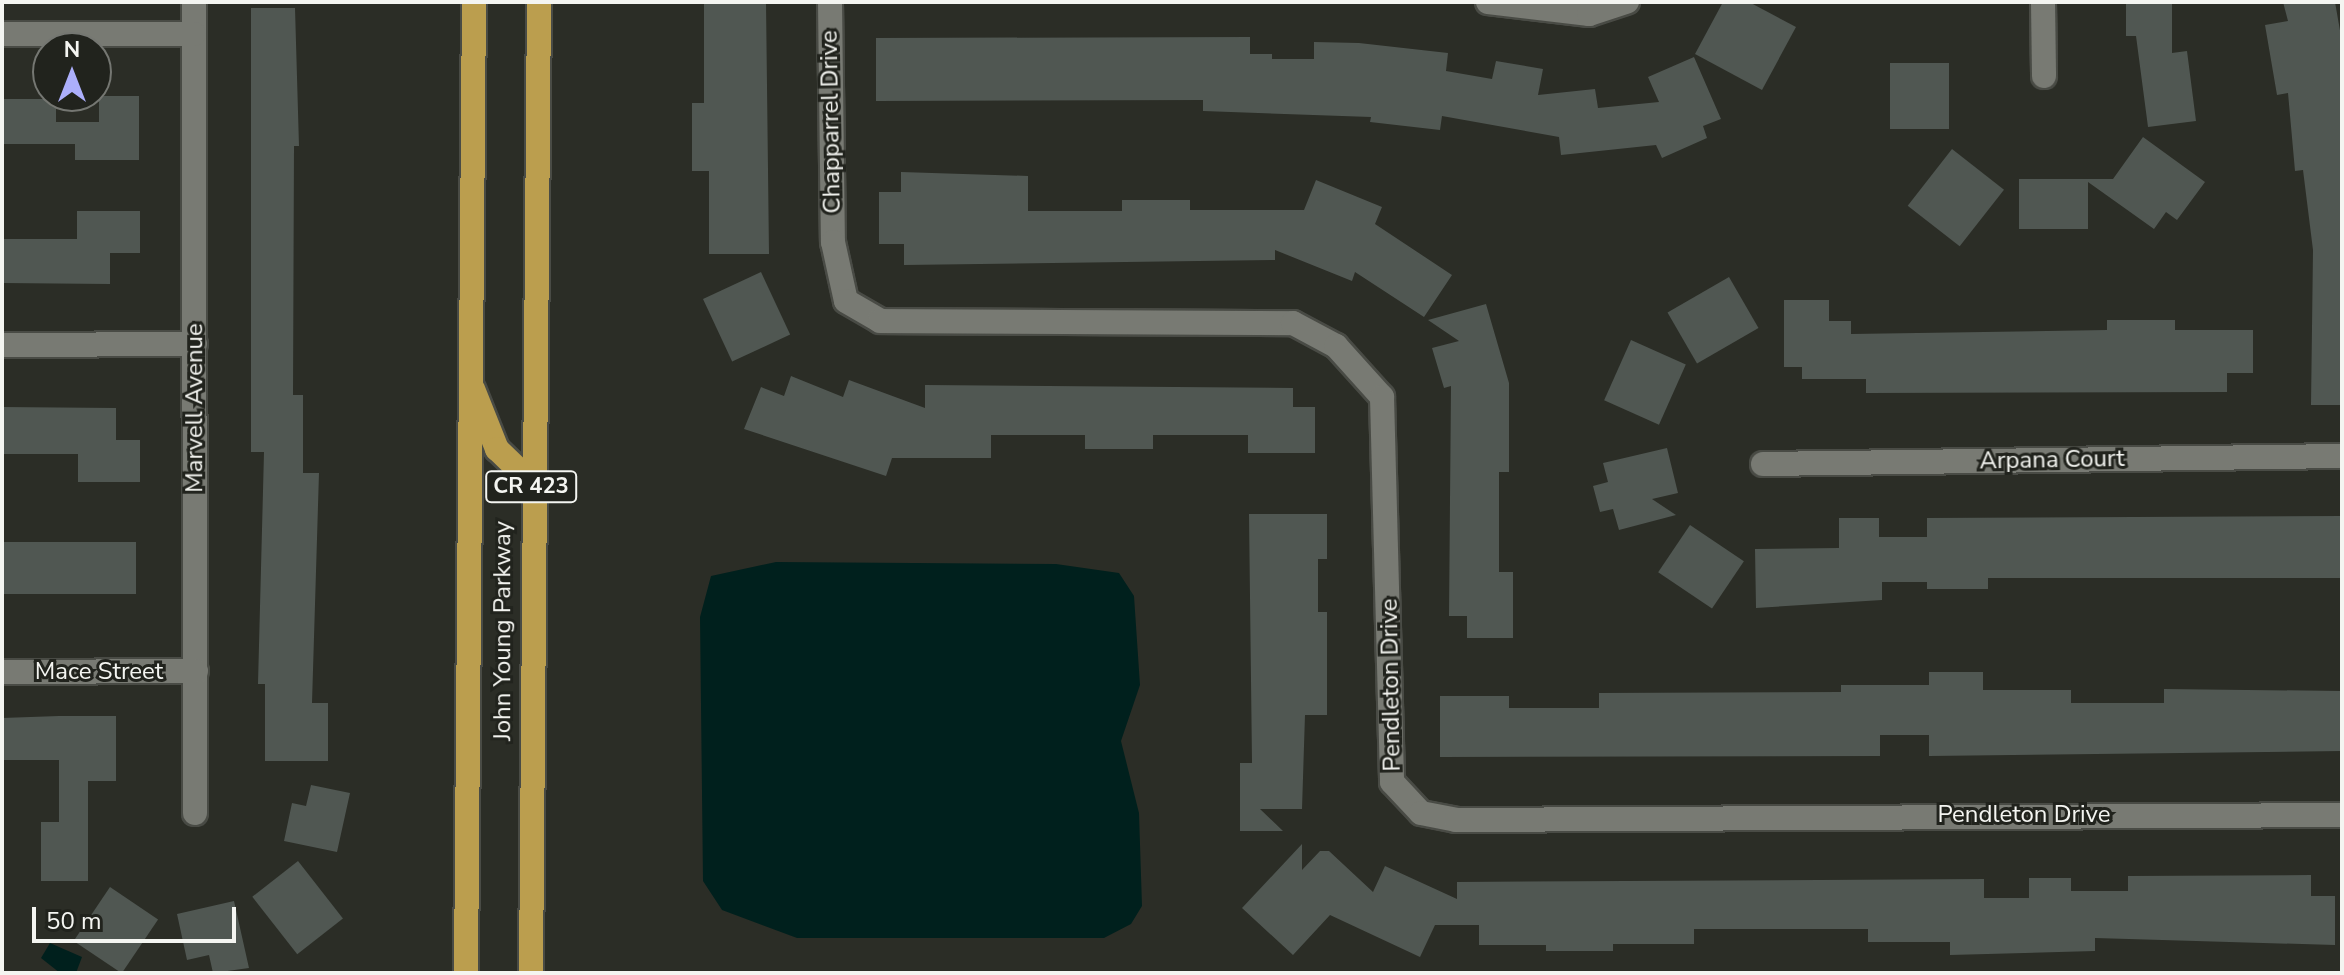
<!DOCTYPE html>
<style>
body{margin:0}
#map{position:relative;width:2344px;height:975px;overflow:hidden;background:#2b2d26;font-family:"Nunito Sans",sans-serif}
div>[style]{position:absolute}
.water>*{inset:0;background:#00201d}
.building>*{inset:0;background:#505752;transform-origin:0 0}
.roads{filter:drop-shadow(2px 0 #494b45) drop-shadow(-2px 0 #494b45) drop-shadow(0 2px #494b45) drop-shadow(0 -2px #494b45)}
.minor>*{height:24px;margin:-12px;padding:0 12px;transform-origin:12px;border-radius:12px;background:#787a73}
.highway>*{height:24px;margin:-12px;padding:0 12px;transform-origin:12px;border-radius:12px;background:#bb9e4e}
span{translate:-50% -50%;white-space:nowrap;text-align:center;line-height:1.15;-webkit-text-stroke:6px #21231d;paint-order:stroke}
.shield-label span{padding:2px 6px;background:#21231d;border:2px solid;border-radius:6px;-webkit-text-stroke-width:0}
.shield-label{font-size:22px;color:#f4f5f1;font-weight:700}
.street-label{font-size:24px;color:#f4f5f1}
.frame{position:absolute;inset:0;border:4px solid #f4f5f1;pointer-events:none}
.north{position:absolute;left:32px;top:32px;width:80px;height:80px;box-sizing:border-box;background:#21231d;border:2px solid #757772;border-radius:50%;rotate:0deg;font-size:22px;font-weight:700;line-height:32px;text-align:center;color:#f4f5f1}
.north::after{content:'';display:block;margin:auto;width:28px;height:36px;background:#acaffb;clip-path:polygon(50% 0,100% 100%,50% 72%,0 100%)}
.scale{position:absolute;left:32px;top:907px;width:204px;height:36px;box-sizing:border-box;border:4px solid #f4f5f1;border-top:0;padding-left:10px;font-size:24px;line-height:28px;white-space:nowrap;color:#f4f5f1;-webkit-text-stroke:6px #21231d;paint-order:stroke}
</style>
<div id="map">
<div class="water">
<div style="clip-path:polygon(776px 562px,1056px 564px,1119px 573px,1134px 596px,1140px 685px,1121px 741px,1139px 813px,1142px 906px,1131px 924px,1104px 938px,797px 938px,722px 910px,703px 881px,700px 617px,711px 576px)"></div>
<div style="clip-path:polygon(50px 943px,82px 957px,76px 973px,60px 973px,41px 958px)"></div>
</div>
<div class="building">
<div style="clip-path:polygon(704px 2px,766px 2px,769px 254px,709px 254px,709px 171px,692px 171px,692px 103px,704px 103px)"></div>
<div style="clip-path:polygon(1723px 2px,1749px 2px,1796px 27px,1762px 90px,1695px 54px)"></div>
<div style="clip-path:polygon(2126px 2px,2172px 2px,2172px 53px,2187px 51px,2196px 121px,2148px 127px,2136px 36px,2126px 36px)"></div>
<div style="clip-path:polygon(2283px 2px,2335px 2px,2342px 42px,2342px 405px,2311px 405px,2313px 250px,2303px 170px,2295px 171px,2288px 93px,2277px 95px,2265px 25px,2288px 21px)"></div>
<div style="clip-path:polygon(251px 8px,295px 8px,299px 146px,294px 146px,293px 395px,303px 395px,303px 473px,319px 473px,312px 703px,328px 703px,328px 761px,265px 761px,265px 684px,258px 684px,264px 452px,251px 452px)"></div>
<div style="clip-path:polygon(1250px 37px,1250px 54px,1272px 54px,1272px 59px,1314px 59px,1314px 42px,1359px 43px,1448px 53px,1446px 71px,1492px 79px,1496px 61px,1543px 69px,1538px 95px,1595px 89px,1598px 108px,1659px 102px,1648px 77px,1694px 57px,1721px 119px,1703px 126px,1707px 138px,1662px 158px,1656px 145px,1561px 155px,1559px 137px,1442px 116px,1440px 130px,1370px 122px,1371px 117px,1203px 111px,1203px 100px,876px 101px,876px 38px)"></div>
<div style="left:1890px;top:63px;width:59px;height:66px"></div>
<div style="clip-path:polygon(99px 96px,139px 96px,139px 160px,75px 160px,75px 144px,2px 144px,2px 99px,56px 99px,56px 122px,99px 122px)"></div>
<div style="clip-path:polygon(2143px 137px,2205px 182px,2177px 220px,2166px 212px,2154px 229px,2088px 182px,2088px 229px,2019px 229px,2019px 179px,2113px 179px)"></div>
<div style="left:1952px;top:149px;width:66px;height:72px;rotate:38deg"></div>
<div style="clip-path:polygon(901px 172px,1028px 176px,1028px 211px,1122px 211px,1122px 200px,1190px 200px,1190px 210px,1304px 210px,1316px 180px,1382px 207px,1375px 224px,1452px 275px,1424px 317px,1355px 272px,1352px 281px,1275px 250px,1275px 260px,904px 265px,904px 244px,879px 244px,879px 192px,901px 192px)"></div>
<div style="clip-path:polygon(77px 211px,140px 211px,140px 253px,110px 253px,110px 284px,2px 283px,2px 239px,77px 239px)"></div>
<div style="left:761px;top:272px;width:69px;height:64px;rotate:65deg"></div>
<div style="left:1729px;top:277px;width:59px;height:71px;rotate:60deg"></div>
<div style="clip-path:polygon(1784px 300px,1829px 300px,1829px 321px,1851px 321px,1851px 334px,2107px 330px,2107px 320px,2175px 320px,2175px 330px,2253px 330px,2253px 373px,2227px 373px,2227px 392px,1866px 393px,1866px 379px,1802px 379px,1802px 367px,1784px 367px)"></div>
<div style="clip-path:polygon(1486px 304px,1509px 383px,1509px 472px,1499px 472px,1499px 572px,1513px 572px,1513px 638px,1467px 638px,1467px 616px,1449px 616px,1451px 386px,1444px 388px,1432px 348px,1459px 341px,1428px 320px)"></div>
<div style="left:1631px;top:340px;width:60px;height:66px;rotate:24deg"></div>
<div style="clip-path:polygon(791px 376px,843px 397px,849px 380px,925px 408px,925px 385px,1293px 388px,1293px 407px,1315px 407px,1315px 453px,1248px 453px,1248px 435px,1153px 435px,1153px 449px,1085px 449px,1085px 435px,991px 435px,991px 458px,892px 458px,886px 476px,744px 429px,761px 387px,784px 396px)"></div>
<div style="clip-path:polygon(2px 407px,116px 408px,116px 440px,140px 440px,140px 482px,78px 482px,78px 454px,2px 454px)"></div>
<div style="clip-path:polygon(1667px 448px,1678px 493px,1652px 499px,1676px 515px,1619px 530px,1613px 509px,1600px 512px,1593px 486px,1608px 482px,1603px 463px)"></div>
<div style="clip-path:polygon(1249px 514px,1327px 514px,1327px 559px,1318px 559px,1318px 612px,1327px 612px,1327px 715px,1305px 715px,1302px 809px,1260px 809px,1283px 831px,1240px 831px,1240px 763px,1252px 763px)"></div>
<div style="clip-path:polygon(2342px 516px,2342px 578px,1988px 578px,1988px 589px,1927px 589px,1927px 582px,1882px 582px,1882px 600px,1756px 608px,1755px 549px,1839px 548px,1839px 518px,1879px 518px,1879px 537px,1927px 537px,1927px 518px)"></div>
<div style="left:1690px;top:525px;width:65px;height:57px;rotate:34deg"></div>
<div style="left:2px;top:542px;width:134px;height:52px"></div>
<div style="clip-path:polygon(1929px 672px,1983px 672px,1983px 690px,2071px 690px,2071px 703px,2164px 703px,2164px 689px,2342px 691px,2342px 751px,1929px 756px,1929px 735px,1880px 735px,1880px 756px,1440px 757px,1440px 696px,1509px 696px,1509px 708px,1599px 708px,1599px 693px,1841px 692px,1841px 685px,1929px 685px)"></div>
<div style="clip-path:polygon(59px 716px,116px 716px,116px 781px,88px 781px,88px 881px,41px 881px,41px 822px,59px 822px,59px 760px,2px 760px,2px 718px)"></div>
<div style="clip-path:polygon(311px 785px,350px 793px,337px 852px,284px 841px,292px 803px,306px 806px)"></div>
<div style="clip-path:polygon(1302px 844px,1302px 870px,1320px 851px,1329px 851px,1373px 892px,1385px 866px,1457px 899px,1457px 882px,1984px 879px,1984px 898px,2029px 898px,2029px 878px,2071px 878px,2071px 891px,2128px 891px,2128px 876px,2311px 875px,2311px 896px,2335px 896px,2335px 945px,2095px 938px,2095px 951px,1950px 955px,1950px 942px,1868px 942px,1868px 929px,1694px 929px,1694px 944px,1613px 944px,1613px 951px,1546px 951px,1546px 945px,1479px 945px,1479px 925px,1435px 925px,1420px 957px,1330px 915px,1293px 955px,1242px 908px)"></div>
<div style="left:298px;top:861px;width:73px;height:58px;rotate:52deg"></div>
<div style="left:110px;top:887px;width:58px;height:65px;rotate:34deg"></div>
<div style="clip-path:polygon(234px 901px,249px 968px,213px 973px,209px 955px,187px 960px,177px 914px)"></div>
</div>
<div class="roads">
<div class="minor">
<div style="left:194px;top:2px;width:811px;rotate:89.93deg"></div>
<div style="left:830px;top:2px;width:240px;rotate:89.3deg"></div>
<div style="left:833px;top:242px;width:60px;rotate:77.6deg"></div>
<div style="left:846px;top:301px;width:39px;rotate:30deg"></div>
<div style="left:880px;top:321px;width:413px;rotate:0.3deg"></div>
<div style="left:1293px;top:323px;width:49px;rotate:28.1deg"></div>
<div style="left:1336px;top:346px;width:69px;rotate:48deg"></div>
<div style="left:1382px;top:397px;width:385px;rotate:88.5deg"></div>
<div style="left:1392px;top:782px;width:42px;rotate:46.9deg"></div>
<div style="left:1421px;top:813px;width:36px;rotate:11deg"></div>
<div style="left:1456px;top:820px;width:886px;rotate:-0.32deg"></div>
<div style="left:1488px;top:2px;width:102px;rotate:6.8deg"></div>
<div style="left:1589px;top:14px;width:40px;rotate:-18deg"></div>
<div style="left:2043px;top:2px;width:74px;rotate:89.2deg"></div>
<div style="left:2px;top:34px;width:192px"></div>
<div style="left:2px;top:345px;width:193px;rotate:-0.3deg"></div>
<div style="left:1763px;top:464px;width:579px;rotate:-0.79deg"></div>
<div style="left:2px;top:672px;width:194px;rotate:-0.3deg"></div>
</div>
<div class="highway">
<div style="left:473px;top:389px;width:65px;rotate:68.2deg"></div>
<div style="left:497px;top:449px;width:47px;rotate:44.1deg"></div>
<div style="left:466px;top:973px;width:971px;rotate:-89.53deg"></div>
<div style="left:531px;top:973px;width:971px;rotate:-89.53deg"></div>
</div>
</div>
<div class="shield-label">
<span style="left:531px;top:487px">CR 423</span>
</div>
<div class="street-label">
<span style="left:831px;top:122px;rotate:-91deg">Chapparrel Drive</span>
<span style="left:195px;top:408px;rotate:-90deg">Marvell Avenue</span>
<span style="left:2052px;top:460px;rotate:-1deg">Arpana Court</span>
<span style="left:503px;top:631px;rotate:-90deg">John Young Parkway</span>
<span style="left:99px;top:672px">Mace Street</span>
<span style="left:1391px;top:685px;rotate:-91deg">Pendleton Drive</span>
<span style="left:2024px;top:815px">Pendleton Drive</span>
</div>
<div class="frame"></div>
<div class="north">N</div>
<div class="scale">50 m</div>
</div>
